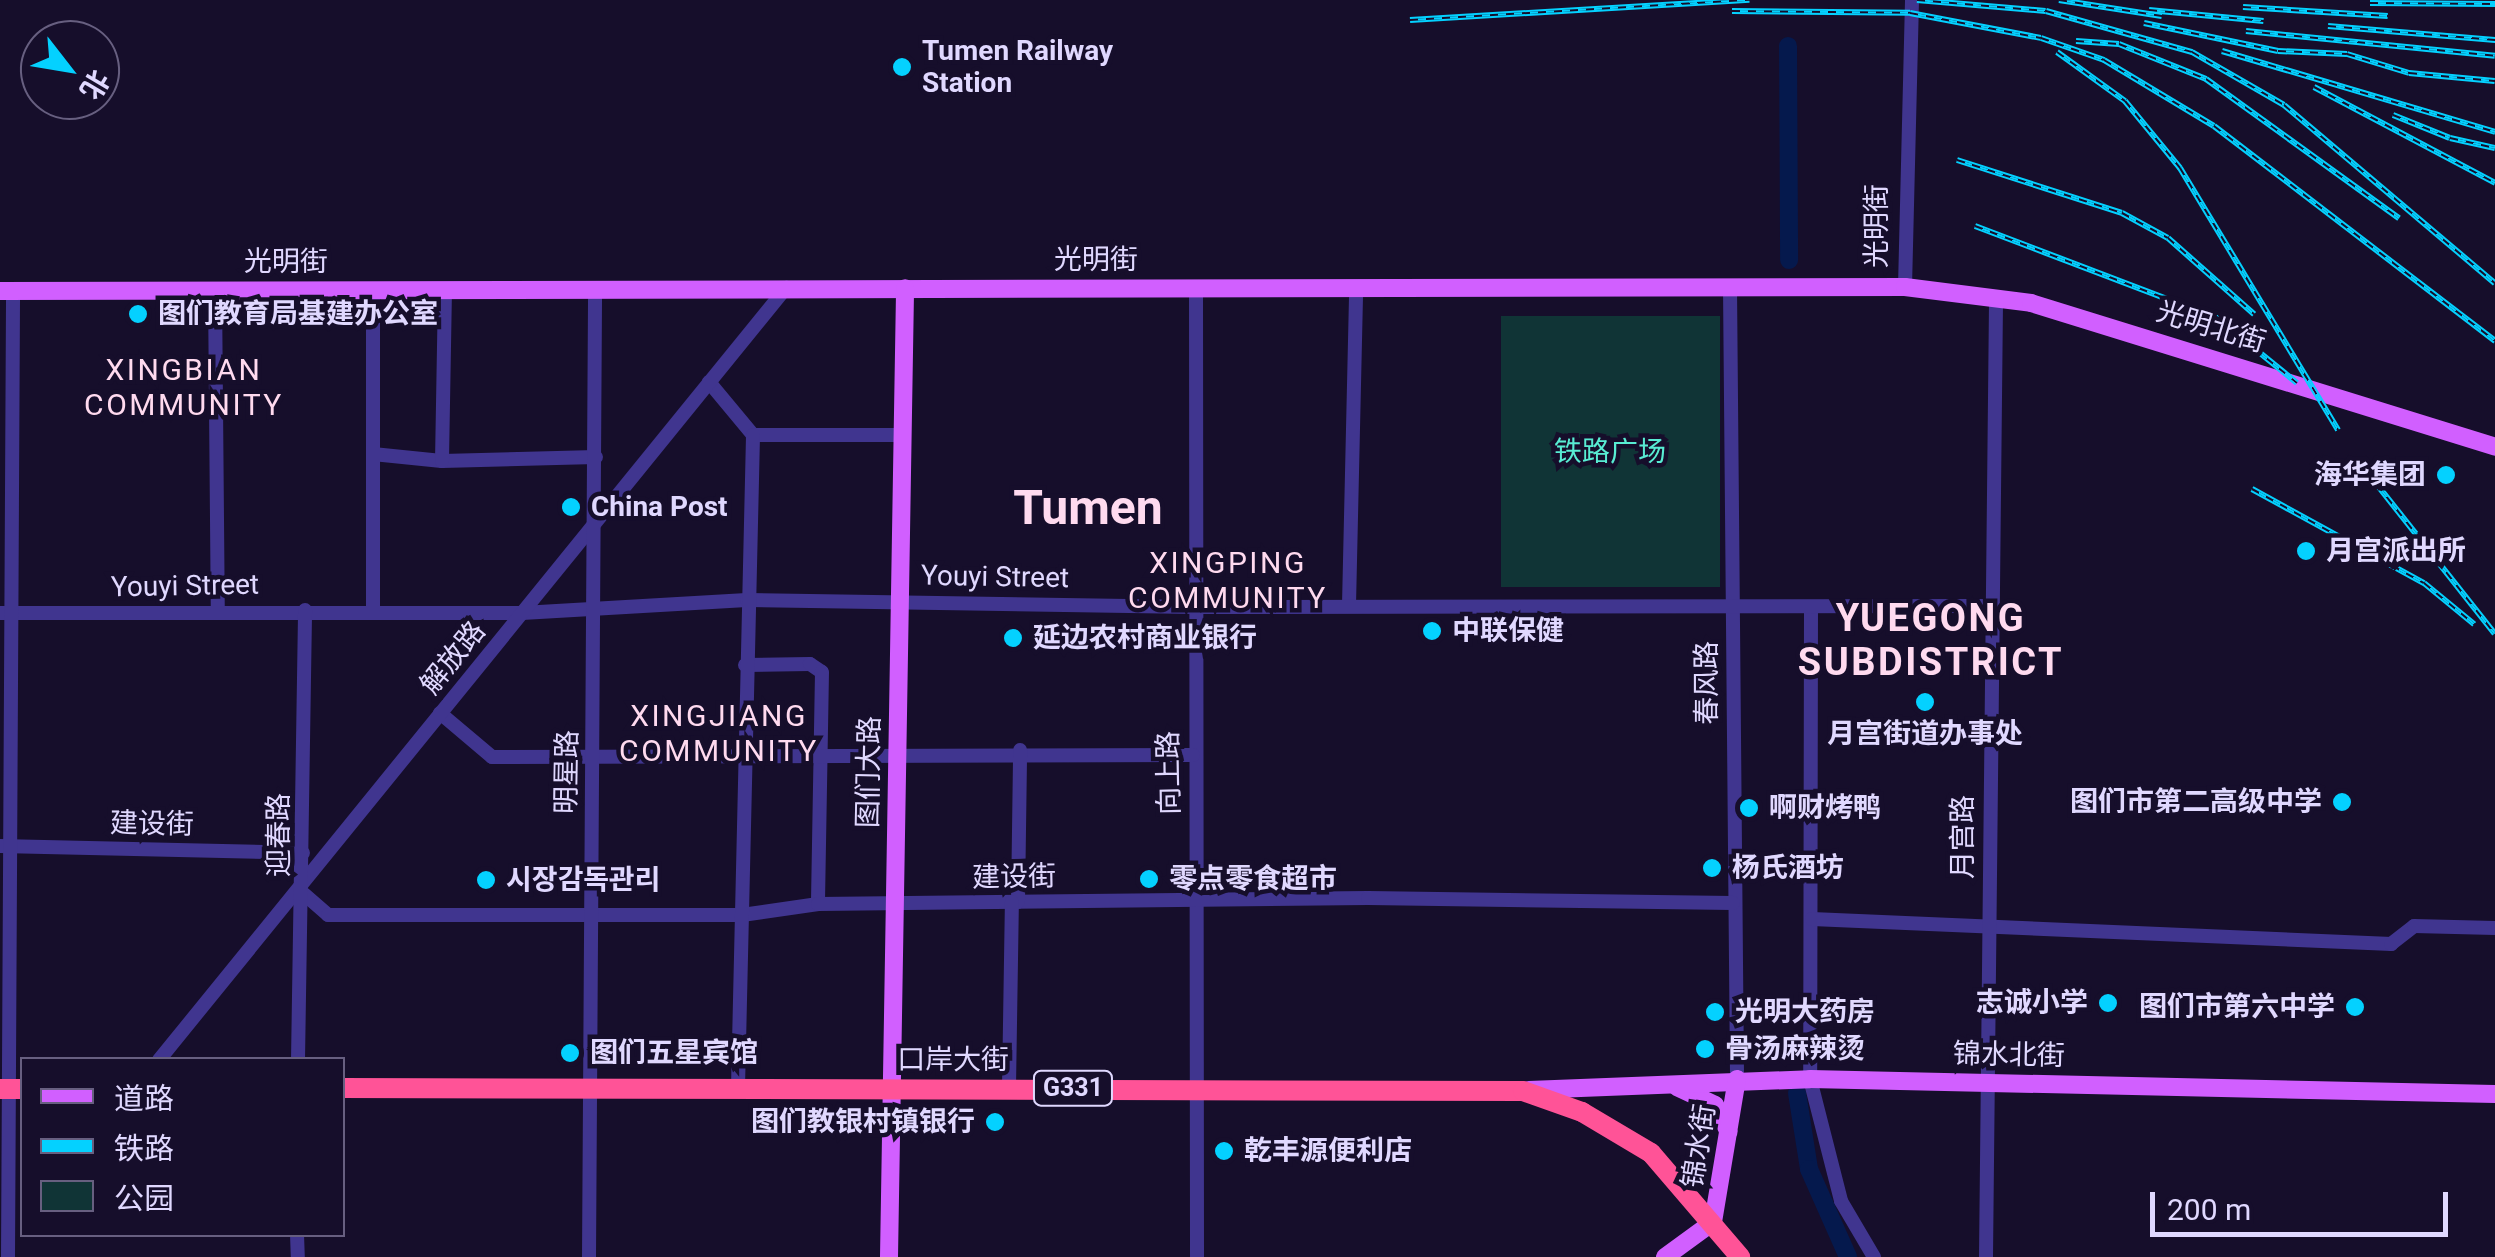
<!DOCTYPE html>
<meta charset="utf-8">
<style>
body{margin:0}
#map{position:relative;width:2495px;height:1257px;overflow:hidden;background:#160e2b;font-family:Roboto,"Noto Sans SC","Noto Sans KR",sans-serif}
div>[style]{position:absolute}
.green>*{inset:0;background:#103436;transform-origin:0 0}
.river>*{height:18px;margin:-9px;padding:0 9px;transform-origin:9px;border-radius:9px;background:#05194d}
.minor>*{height:14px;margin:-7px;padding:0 7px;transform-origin:7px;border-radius:7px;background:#40358f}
.major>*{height:18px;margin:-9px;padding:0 9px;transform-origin:9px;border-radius:9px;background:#d15fff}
.highway>*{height:20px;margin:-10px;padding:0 10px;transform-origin:10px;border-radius:10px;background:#ff5397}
.rail>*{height:6px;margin-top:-3px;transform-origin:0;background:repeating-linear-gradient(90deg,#160e2b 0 8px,#04d1ff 0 16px);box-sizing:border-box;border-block:2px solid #04d1ff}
.dots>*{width:28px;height:28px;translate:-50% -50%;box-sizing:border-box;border:5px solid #160e2b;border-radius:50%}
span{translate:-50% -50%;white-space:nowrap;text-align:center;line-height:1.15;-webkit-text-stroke:9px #160e2b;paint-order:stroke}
.shield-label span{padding:2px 8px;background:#160e2b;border:2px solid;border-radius:8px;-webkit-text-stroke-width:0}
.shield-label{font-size:25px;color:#e0d8ff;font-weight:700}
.poi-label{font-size:28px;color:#e0d8ff;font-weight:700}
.left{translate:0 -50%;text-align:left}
.right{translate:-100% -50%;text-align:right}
.street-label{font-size:28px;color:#e0d8ff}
.park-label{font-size:28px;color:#58ecd3}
.neighbourhood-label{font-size:30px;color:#ffdaef;letter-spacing:2.5px}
.district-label{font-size:38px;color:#ffdaef;font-weight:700;letter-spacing:2.5px}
.town-label{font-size:48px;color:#ffdaef;font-weight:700}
.legend{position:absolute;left:20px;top:1057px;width:325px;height:180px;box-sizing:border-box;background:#160e2b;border:2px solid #675f80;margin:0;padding:12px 18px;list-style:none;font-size:30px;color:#e0d8ff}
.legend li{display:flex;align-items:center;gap:20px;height:50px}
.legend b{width:50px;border:2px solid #675f80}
.north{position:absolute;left:20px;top:20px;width:100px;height:100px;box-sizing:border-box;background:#160e2b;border:2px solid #675f80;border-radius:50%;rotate:121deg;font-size:28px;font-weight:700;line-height:40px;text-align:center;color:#e0d8ff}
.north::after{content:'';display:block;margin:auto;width:35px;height:45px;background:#04d1ff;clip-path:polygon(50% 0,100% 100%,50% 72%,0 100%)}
.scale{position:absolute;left:2150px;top:1192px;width:298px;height:45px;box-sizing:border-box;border:5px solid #e0d8ff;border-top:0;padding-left:12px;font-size:30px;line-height:35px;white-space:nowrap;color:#e0d8ff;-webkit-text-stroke:8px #160e2b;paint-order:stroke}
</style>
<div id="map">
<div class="green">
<div style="left:1501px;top:316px;width:219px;height:271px"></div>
</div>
<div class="river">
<div style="left:1788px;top:46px;width:214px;rotate:89.7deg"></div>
<div style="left:1797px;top:1093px;width:77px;rotate:81deg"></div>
<div style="left:1809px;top:1169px;width:96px;rotate:66.1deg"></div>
</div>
<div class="minor">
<div style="left:1196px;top:287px;width:970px;rotate:89.94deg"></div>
<div style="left:1730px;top:287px;width:792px;rotate:89.49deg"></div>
<div style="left:1905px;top:287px;width:287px;rotate:-88.6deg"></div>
<div style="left:215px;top:290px;width:321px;rotate:89.5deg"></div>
<div style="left:709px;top:382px;width:69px;rotate:50.3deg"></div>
<div style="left:753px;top:435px;width:149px"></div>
<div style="left:373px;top:454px;width:69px;rotate:5.8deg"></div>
<div style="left:442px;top:461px;width:154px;rotate:-1.5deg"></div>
<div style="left:442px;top:461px;width:172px;rotate:-89deg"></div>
<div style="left:1349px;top:605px;width:318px;rotate:-88.7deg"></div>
<div style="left:1811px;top:607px;width:472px;rotate:90.1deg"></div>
<div style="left:1810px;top:1079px;width:126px;rotate:75.7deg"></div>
<div style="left:1841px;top:1201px;width:65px;rotate:59.5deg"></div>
<div style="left:373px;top:610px;width:321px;rotate:-90deg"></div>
<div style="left:0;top:613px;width:522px"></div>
<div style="left:522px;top:613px;width:225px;rotate:-3.3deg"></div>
<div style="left:747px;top:600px;width:446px;rotate:0.9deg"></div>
<div style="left:1193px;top:607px;width:797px;rotate:-0.07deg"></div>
<div style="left:745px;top:665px;width:65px;rotate:-0.9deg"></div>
<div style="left:810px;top:664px;width:14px;rotate:34deg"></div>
<div style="left:822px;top:672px;width:232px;rotate:91deg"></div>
<div style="left:440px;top:713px;width:68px;rotate:40.2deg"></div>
<div style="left:492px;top:757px;width:701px;rotate:-0.16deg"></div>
<div style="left:0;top:846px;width:303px;rotate:1.3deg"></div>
<div style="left:304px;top:894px;width:32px;rotate:41deg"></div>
<div style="left:328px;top:915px;width:414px"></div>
<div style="left:742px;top:915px;width:77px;rotate:-8.2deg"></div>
<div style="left:818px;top:904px;width:550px;rotate:-0.63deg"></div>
<div style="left:1368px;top:898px;width:365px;rotate:0.8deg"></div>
<div style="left:1018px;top:902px;width:152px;rotate:-89.2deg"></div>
<div style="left:1812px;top:919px;width:580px;rotate:2.47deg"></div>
<div style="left:2391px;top:944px;width:29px;rotate:-38deg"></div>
<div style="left:2414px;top:926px;width:81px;rotate:1.4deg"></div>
<div style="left:159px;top:1060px;width:995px;rotate:-50.92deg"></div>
<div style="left:298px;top:1060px;width:450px;rotate:-89.1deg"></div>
<div style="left:738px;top:1087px;width:652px;rotate:-88.68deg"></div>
<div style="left:1009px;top:1087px;width:185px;rotate:-89.1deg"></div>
<div style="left:297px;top:1234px;width:23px;rotate:88deg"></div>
<div style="left:8px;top:1257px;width:966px;rotate:-89.7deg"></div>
<div style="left:589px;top:1257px;width:968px;rotate:-89.64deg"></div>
<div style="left:1986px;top:1257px;width:959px;rotate:-89.4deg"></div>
</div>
<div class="major">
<div style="left:0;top:291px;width:1905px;rotate:-0.12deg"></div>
<div style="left:1905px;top:287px;width:127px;rotate:7.2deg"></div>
<div style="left:2031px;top:303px;width:486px;rotate:17.2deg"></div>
<div style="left:1677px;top:1087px;width:42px;rotate:25.3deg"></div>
<div style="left:1715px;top:1105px;width:30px;rotate:63deg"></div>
<div style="left:1529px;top:1090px;width:281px;rotate:-2.2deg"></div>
<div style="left:1810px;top:1079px;width:685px;rotate:1.25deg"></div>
<div style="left:889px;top:1257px;width:969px;rotate:-89.05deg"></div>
<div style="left:1665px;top:1257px;width:59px;rotate:-36.1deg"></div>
<div style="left:1713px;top:1222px;width:145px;rotate:-80.5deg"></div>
</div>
<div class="highway">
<div style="left:342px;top:1088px;width:1181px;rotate:0.15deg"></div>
<div style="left:1523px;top:1091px;width:63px;rotate:19.6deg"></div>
<div style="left:1582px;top:1112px;width:80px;rotate:30.7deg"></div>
<div style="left:1651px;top:1153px;width:137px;rotate:49.4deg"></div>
<div style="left:0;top:1089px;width:22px"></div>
</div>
<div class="rail">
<div style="left:1917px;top:0;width:129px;rotate:4.9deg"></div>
<div style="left:2046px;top:11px;width:152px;rotate:15.7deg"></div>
<div style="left:2192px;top:52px;width:106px;rotate:29.9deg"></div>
<div style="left:2284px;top:105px;width:276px;rotate:40.2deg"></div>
<div style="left:2059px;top:0;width:104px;rotate:8.8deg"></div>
<div style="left:2370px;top:3px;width:125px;rotate:0.5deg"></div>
<div style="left:2243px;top:7px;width:145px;rotate:3.6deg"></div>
<div style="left:2149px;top:10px;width:115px;rotate:5.5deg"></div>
<div style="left:1732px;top:11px;width:178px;rotate:0.6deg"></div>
<div style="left:1910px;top:13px;width:133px;rotate:10.8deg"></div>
<div style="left:2041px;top:38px;width:67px;rotate:19.2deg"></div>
<div style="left:2104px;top:60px;width:128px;rotate:31deg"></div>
<div style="left:2214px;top:126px;width:354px;rotate:37.4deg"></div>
<div style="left:1410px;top:20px;width:340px;rotate:-3.4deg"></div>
<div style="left:2144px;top:23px;width:137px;rotate:11.8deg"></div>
<div style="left:2278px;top:51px;width:69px;rotate:2.5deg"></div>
<div style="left:2347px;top:54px;width:65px;rotate:17deg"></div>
<div style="left:2409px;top:73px;width:86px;rotate:5.3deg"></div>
<div style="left:2328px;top:26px;width:168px;rotate:4.8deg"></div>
<div style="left:2246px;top:31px;width:250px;rotate:5.7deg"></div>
<div style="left:2076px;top:41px;width:43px;rotate:4deg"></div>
<div style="left:2119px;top:44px;width:94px;rotate:21.9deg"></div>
<div style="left:2206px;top:79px;width:238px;rotate:35.8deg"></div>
<div style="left:2222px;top:51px;width:285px;rotate:16.5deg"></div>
<div style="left:2057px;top:52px;width:84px;rotate:35.8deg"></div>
<div style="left:2125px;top:101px;width:87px;rotate:50.6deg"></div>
<div style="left:2180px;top:168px;width:306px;rotate:58.9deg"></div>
<div style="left:2314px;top:87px;width:205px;rotate:27.9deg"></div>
<div style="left:2393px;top:115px;width:61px;rotate:22deg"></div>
<div style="left:2450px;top:138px;width:46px;rotate:12.5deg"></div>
<div style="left:1957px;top:160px;width:173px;rotate:17.8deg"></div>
<div style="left:2122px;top:213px;width:52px;rotate:28.5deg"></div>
<div style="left:2168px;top:238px;width:115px;rotate:41.5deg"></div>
<div style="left:1975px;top:226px;width:259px;rotate:20.8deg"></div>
<div style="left:2217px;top:318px;width:103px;rotate:39.1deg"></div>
<div style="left:2367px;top:472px;width:206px;rotate:51.7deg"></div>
<div style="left:2252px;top:489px;width:196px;rotate:28.7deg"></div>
<div style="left:2424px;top:583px;width:65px;rotate:39.4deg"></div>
</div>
<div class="dots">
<div style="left:902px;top:67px;background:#04d1ff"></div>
<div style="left:138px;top:314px;background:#04d1ff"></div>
<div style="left:2446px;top:475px;background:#04d1ff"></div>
<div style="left:571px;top:507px;background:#04d1ff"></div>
<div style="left:2306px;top:551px;background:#04d1ff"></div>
<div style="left:1432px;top:631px;background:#04d1ff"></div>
<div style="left:1013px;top:638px;background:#04d1ff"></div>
<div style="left:1925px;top:702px;background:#04d1ff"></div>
<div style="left:2342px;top:802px;background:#04d1ff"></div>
<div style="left:1749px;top:808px;background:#04d1ff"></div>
<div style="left:1712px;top:868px;background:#04d1ff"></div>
<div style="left:1149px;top:879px;background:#04d1ff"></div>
<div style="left:486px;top:880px;background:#04d1ff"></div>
<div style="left:2108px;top:1003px;background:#04d1ff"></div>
<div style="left:2355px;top:1007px;background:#04d1ff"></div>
<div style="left:1715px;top:1012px;background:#04d1ff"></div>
<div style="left:1705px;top:1049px;background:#04d1ff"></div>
<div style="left:570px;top:1053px;background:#04d1ff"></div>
<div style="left:995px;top:1122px;background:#04d1ff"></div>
<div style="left:1224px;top:1151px;background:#04d1ff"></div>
</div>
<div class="shield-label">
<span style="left:1073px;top:1088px">G331</span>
</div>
<div class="poi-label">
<span class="left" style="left:922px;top:67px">Tumen Railway<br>Station</span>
<span class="left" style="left:158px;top:314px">图们教育局基建办公室</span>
<span class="right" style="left:2426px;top:475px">海华集团</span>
<span class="left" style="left:591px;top:507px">China Post</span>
<span class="left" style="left:2326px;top:551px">月宫派出所</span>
<span class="left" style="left:1452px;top:631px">中联保健</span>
<span class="left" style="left:1033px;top:638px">延边农村商业银行</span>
<span style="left:1925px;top:734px">月宫街道办事处</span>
<span class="right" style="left:2322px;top:802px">图们市第二高级中学</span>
<span class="left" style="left:1769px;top:808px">啊财烤鸭</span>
<span class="left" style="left:1732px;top:868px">杨氏酒坊</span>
<span class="left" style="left:1169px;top:879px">零点零食超市</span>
<span class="left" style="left:506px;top:880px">시장감독관리</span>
<span class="right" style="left:2088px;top:1003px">志诚小学</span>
<span class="right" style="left:2335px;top:1007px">图们市第六中学</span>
<span class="left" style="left:1735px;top:1012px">光明大药房</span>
<span class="left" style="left:1725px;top:1049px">骨汤麻辣烫</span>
<span class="left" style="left:590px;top:1053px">图们五星宾馆</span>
<span class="right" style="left:975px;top:1122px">图们教银村镇银行</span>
<span class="left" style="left:1244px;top:1151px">乾丰源便利店</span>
</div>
<div class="street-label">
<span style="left:1877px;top:226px;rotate:-90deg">光明街</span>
<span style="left:1096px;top:260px">光明街</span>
<span style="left:286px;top:262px">光明街</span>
<span style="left:2211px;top:327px;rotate:17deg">光明北街</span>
<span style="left:995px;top:577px;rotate:1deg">Youyi Street</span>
<span style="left:185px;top:586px;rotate:-1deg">Youyi Street</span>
<span style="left:453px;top:658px;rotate:-51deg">解放路</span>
<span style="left:1707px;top:683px;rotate:-90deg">春风路</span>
<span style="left:567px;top:772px;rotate:-89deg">明星路</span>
<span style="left:869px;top:772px;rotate:-89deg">图们大路</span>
<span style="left:1169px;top:773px;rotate:-91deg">向上路</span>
<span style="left:152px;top:824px;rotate:1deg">建设街</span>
<span style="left:279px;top:835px;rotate:-90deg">迎春路</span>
<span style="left:1963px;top:837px;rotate:-90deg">月宫路</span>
<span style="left:1014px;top:877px;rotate:-1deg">建设街</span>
<span style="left:2009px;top:1055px;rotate:1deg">锦水北街</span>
<span style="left:953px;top:1060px">口岸大街</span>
<span style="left:1699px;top:1146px;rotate:-81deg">锦水街</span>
</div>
<div class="park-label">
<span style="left:1610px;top:452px">铁路广场</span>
</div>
<div class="neighbourhood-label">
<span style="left:184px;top:387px">XINGBIAN<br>COMMUNITY</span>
<span style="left:1228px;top:580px">XINGPING<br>COMMUNITY</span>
<span style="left:719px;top:733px">XINGJIANG<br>COMMUNITY</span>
</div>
<div class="district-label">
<span style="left:1931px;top:641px">YUEGONG<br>SUBDISTRICT</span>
</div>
<div class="town-label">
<span style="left:1088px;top:508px">Tumen</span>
</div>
<ul class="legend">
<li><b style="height:12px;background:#d15fff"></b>道路</li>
<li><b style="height:12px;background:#04d1ff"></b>铁路</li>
<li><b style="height:28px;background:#103436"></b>公园</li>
</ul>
<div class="north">北</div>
<div class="scale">200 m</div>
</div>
